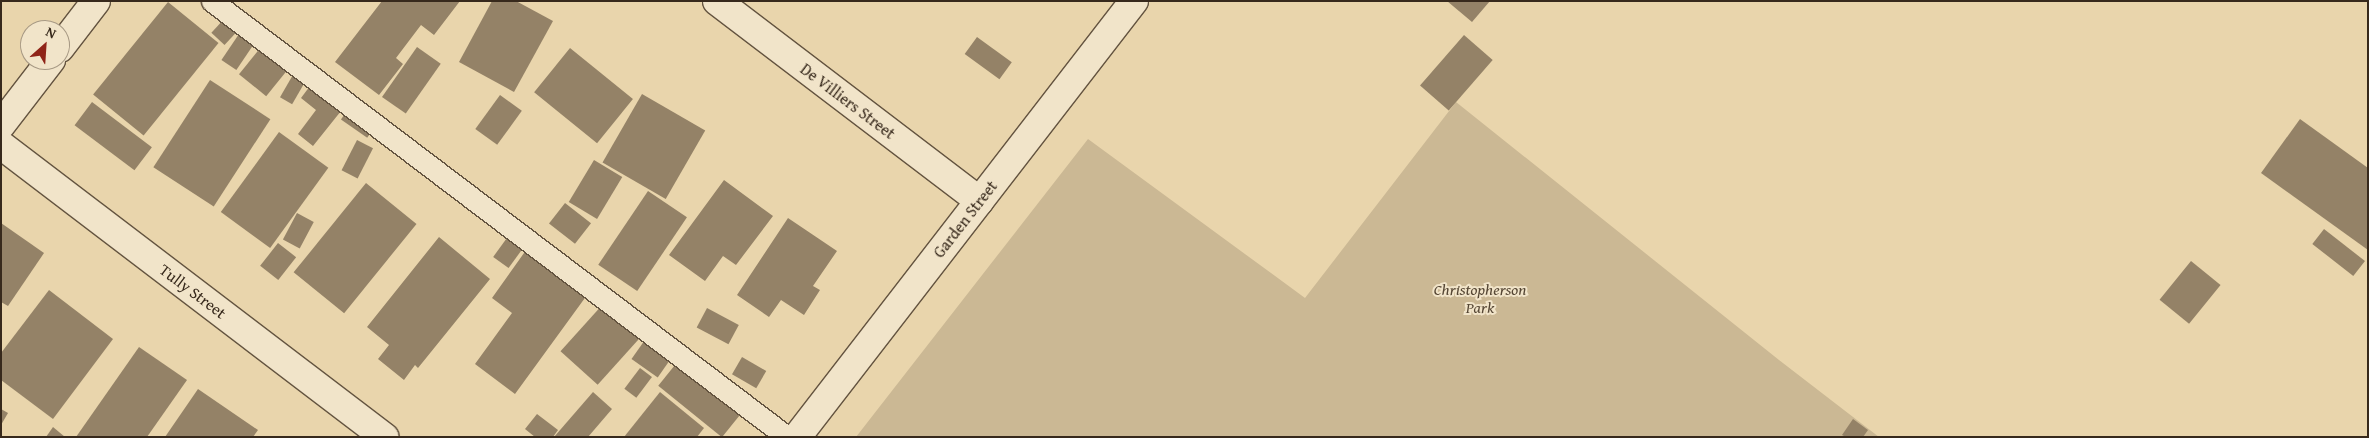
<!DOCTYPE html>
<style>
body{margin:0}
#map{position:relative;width:2369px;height:438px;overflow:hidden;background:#e9d5ac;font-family:"Gentium Book Plus",serif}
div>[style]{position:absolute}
.green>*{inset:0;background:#cbb894}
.building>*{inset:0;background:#948267;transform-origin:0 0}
.roads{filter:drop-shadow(1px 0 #645440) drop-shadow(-1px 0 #645440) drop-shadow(0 1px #645440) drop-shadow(0 -1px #645440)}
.service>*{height:21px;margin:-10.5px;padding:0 10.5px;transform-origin:10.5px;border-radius:10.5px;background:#f1e4c9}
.minor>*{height:28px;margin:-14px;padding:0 14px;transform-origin:14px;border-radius:14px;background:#f1e4c9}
.tertiary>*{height:28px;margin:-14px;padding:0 14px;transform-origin:14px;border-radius:14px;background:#f1e4c9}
span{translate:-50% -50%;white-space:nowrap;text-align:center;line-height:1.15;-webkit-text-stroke:4px #f1e4c9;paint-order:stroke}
.street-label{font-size:16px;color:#37291c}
.park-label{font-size:16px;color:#554634;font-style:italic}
.frame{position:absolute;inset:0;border:2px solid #37291c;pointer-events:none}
.north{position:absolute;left:20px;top:20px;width:50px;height:50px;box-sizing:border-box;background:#f1e4c9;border:1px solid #a79984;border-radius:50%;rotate:26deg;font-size:14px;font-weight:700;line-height:20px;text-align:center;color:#37291c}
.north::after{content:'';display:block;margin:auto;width:18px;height:22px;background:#8f2418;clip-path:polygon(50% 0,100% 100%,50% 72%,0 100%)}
</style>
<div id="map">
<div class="green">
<div style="clip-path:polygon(1456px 102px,1779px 360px,1879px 437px,856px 437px,1088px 139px,1305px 298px)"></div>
</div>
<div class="building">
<div style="clip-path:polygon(382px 1px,460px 1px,434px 35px,421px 25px,396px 58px,403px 64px,379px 95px,335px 62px)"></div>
<div style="clip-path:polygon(492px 1px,516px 1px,553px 21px,514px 92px,459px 62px)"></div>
<div style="clip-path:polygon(1447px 1px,1490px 1px,1472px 22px)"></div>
<div style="left:168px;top:2px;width:65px;height:119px;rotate:39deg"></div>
<div style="left:225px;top:18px;width:18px;height:20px;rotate:43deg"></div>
<div style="left:241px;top:31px;width:18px;height:35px;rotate:34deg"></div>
<div style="left:1464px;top:35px;width:38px;height:67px;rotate:41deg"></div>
<div style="left:977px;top:37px;width:43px;height:21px;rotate:36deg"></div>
<div style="left:261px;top:47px;width:35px;height:35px;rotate:39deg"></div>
<div style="left:417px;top:47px;width:29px;height:61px;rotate:35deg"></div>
<div style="left:570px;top:48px;width:81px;height:57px;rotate:39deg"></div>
<div style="left:294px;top:73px;width:14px;height:28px;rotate:30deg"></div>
<div style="left:210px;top:80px;width:72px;height:104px;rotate:33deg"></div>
<div style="clip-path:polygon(313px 82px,345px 106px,313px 146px,298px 134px,316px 110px,301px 98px)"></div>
<div style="left:642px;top:94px;width:73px;height:79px;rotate:30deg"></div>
<div style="left:500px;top:95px;width:27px;height:42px;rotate:36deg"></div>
<div style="left:92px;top:102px;width:75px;height:29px;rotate:37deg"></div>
<div style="left:349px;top:108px;width:32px;height:14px;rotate:35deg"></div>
<div style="clip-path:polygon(2300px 119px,2368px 168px,2368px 250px,2261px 173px)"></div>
<div style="left:279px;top:132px;width:61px;height:99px;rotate:36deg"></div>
<div style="left:357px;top:140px;width:18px;height:34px;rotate:27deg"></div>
<div style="left:594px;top:160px;width:33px;height:49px;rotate:31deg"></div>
<div style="clip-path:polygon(724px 180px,773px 216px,736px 265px,723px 256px,705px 281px,669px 255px)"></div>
<div style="left:366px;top:183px;width:65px;height:115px;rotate:39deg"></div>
<div style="left:648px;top:191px;width:47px;height:89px;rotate:34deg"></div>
<div style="left:565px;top:203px;width:33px;height:26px;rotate:38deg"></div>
<div style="left:297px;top:213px;width:19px;height:30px;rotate:28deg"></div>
<div style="clip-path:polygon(788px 218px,837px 251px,813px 286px,820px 290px,804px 315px,781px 300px,769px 317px,737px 295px)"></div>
<div style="clip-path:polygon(1px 223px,44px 253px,8px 306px,1px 302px)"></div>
<div style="left:2324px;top:229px;width:52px;height:19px;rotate:38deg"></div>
<div style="left:512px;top:231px;width:19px;height:32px;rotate:36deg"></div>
<div style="clip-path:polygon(439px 237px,490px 279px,418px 368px,415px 365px,404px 380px,378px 359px,389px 345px,367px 327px)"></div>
<div style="left:278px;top:243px;width:23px;height:29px;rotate:38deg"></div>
<div style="clip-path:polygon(529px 246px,590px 291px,515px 394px,475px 364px,512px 313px,492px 298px)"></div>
<div style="left:2191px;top:261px;width:38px;height:50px;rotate:39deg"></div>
<div style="clip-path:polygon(49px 290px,113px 339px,53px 419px,1px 380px,1px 353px)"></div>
<div style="left:604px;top:303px;width:50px;height:65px;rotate:42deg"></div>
<div style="left:707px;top:308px;width:36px;height:22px;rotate:28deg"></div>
<div style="left:647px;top:337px;width:32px;height:27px;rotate:35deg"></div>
<div style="clip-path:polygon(139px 347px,187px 380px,147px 437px,76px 437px)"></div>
<div style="left:742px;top:357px;width:28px;height:20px;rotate:30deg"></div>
<div style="left:679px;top:360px;width:82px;height:33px;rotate:39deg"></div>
<div style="left:640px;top:368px;width:15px;height:26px;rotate:37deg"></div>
<div style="clip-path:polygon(198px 389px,258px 430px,253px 437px,165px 437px)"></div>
<div style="clip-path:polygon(593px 392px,612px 409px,588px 437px,554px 437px)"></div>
<div style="clip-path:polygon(660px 392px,704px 428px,697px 437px,624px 437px)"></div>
<div style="clip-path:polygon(1px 409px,8px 413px,1px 425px)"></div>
<div style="clip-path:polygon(537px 414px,558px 430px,553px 437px,535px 437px,525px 429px)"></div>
<div style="clip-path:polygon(1853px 419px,1868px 430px,1863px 437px,1846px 437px,1842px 435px)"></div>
<div style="clip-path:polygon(53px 427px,65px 437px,46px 437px)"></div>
</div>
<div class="roads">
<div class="service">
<div style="left:212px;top:1px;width:722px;rotate:37.17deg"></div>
</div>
<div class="minor">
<div style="left:717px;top:1px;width:330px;rotate:37.3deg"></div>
<div style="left:60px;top:48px;width:59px;rotate:-52.5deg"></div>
<div style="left:1px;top:125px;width:82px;rotate:-52.4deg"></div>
<div style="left:1px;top:145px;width:482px;rotate:37.3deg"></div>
</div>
<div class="tertiary">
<div style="left:797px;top:437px;width:551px;rotate:-52.3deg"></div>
</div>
</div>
<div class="street-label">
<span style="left:848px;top:101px;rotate:37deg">De Villiers Street</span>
<span style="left:965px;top:219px;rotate:-52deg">Garden Street</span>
<span style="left:193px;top:291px;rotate:37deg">Tully Street</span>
</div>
<div class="park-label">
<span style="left:1480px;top:298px">Christopherson<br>Park</span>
</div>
<div class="frame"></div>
<div class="north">N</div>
</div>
